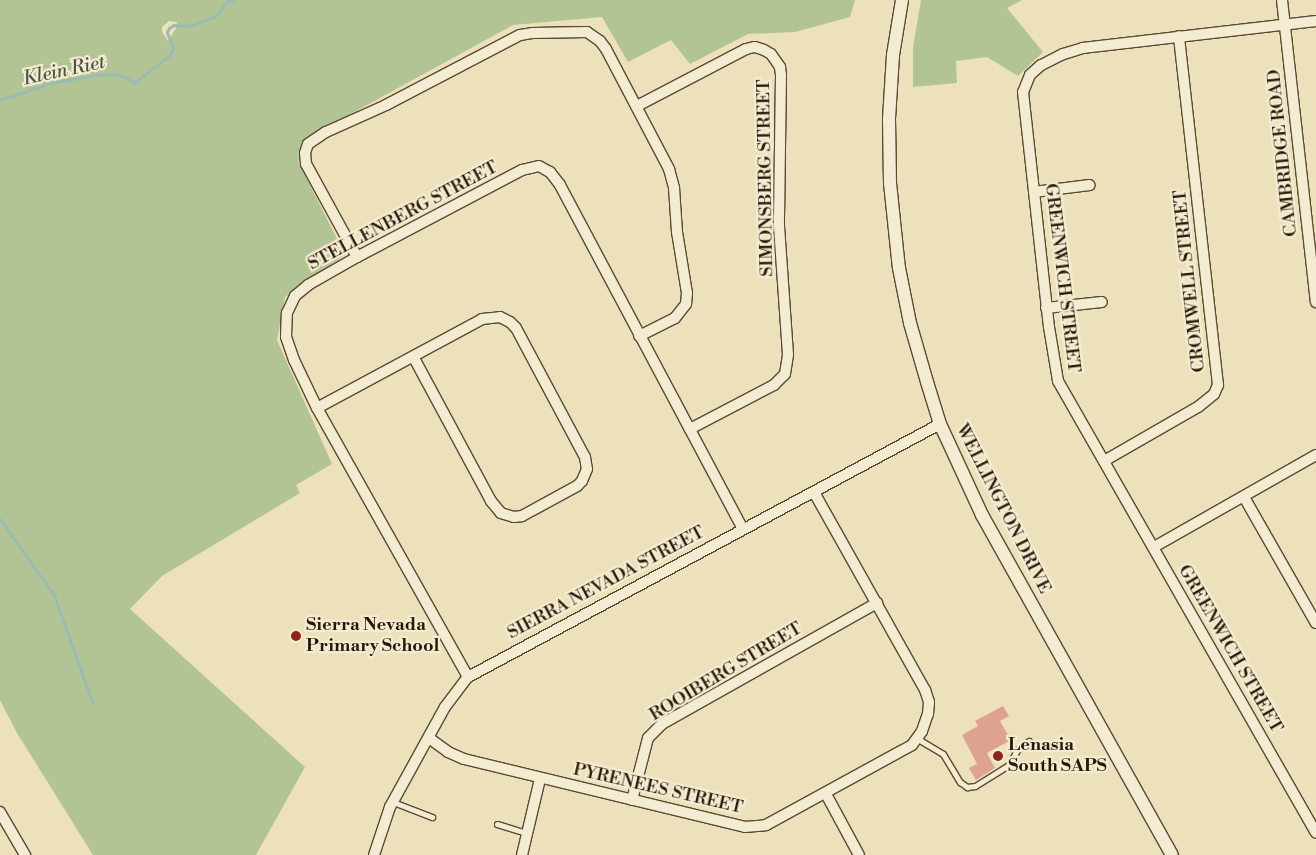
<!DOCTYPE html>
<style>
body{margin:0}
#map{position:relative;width:1316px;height:855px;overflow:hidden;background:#ede1bb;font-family:"Libre Bodoni",serif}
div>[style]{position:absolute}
.green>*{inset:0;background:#b3c494}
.stream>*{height:3px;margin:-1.5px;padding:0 1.5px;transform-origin:1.5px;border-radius:1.5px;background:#99bdb4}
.building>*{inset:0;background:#dfa292}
.roads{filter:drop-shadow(1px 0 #594a33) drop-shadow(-1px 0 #594a33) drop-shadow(0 1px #594a33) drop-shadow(0 -1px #594a33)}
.service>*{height:5px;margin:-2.5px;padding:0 2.5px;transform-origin:2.5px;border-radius:2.5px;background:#f3ecd3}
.minor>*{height:10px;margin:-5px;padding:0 5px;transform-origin:5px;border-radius:5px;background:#f3ecd3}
.tertiary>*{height:12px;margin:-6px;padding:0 6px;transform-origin:6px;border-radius:6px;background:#f3ecd3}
.dots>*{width:14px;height:14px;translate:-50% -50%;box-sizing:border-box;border:2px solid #f3ecd3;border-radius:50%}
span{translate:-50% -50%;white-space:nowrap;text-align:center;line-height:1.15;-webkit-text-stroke:4.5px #f3ecd3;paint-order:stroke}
.street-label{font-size:18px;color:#281806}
.poi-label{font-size:18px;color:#281806;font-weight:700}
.left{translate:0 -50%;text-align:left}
.water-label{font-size:19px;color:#505243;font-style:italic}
</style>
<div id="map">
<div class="green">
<div style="clip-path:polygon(evenodd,0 0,855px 0,850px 17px,795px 32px,748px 34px,690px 64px,671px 40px,628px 62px,602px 17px,513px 25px,305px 139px,298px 161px,345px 255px,285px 297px,277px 340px,332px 464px,296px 485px,300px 493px,162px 576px,130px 609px,305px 767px,256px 855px,93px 855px,17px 733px,0 700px,0 0,169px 21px,176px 22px,178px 25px,168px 41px,162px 32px,162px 27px,169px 21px)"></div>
<div style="clip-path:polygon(921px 0,1022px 0,1007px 8px,1043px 52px,1018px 76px,987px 57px,956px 61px,957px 83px,913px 87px,913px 47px)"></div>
</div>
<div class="stream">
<div style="left:0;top:100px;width:54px;rotate:-18.4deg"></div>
<div style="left:51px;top:83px;width:46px;rotate:-10.1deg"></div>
<div style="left:96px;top:75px;width:21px;rotate:-3deg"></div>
<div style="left:117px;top:74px;width:20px;rotate:24deg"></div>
<div style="left:135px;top:82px;width:43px;rotate:-37.4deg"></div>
<div style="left:169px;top:56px;width:9px;rotate:-63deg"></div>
<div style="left:173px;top:48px;width:17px;rotate:-111deg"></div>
<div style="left:167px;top:32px;width:4px;rotate:-63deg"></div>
<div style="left:169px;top:28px;width:6px;rotate:-31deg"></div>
<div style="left:174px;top:25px;width:16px;rotate:4deg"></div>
<div style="left:190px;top:26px;width:26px;rotate:-21deg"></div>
<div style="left:214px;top:17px;width:20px;rotate:-49deg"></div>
<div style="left:227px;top:2px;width:7px;rotate:-16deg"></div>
<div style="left:0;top:519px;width:93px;rotate:54.6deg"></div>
<div style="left:54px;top:595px;width:114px;rotate:70.4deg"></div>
</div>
<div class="building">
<div style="clip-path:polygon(1003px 706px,1009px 716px,1000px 721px,1011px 740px,987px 753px,995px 768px,976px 780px,969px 768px,977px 764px,962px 735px,978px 726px,975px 721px)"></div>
</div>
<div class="roads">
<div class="service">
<div style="left:918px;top:739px;width:29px;rotate:31deg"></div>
<div style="left:943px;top:754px;width:33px;rotate:59deg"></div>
<div style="left:960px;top:782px;width:9px;rotate:36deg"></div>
<div style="left:967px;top:787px;width:8px;rotate:-7deg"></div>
<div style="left:975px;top:786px;width:40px;rotate:-32deg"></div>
<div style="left:1009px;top:765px;width:17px;rotate:-62deg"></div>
<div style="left:1017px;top:750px;width:15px;rotate:-37deg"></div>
<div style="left:393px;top:802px;width:42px;rotate:21deg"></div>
<div style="left:497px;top:824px;width:31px;rotate:17deg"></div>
</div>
<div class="minor">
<div style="left:1282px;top:0;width:304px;rotate:83.6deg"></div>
<div style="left:1316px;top:21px;width:235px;rotate:173.4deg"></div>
<div style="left:1083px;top:48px;width:21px;rotate:163deg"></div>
<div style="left:1063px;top:54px;width:25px;rotate:153deg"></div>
<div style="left:1041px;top:65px;width:15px;rotate:138deg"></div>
<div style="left:1030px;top:75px;width:18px;rotate:112deg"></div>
<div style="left:1023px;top:92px;width:236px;rotate:83.7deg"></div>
<div style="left:1049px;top:327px;width:55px;rotate:80.5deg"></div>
<div style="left:1058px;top:381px;width:520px;rotate:60.28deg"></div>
<div style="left:637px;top:106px;width:123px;rotate:-27.6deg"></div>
<div style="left:746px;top:49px;width:9px;rotate:-13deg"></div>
<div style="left:755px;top:47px;width:9px;rotate:18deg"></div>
<div style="left:764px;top:50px;width:8px;rotate:30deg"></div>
<div style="left:771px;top:54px;width:16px;rotate:55deg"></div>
<div style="left:780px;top:67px;width:8px;rotate:83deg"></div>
<div style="left:781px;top:75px;width:151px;rotate:90.8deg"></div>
<div style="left:779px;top:226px;width:129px;rotate:86deg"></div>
<div style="left:788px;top:355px;width:19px;rotate:99deg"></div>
<div style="left:785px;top:374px;width:16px;rotate:135deg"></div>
<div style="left:774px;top:385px;width:95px;rotate:152.4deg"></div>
<div style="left:1034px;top:192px;width:56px;rotate:-7.1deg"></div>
<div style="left:357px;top:257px;width:106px;rotate:-118.7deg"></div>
<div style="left:306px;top:164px;width:11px;rotate:-95deg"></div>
<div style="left:305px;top:153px;width:9px;rotate:-72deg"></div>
<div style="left:308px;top:144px;width:22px;rotate:-34deg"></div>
<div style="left:326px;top:132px;width:66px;rotate:-24.2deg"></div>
<div style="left:386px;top:105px;width:151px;rotate:-27.6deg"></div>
<div style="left:520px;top:35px;width:12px;rotate:-9deg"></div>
<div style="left:532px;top:33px;width:55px;rotate:-1deg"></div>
<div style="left:587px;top:32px;width:16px;rotate:35deg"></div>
<div style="left:600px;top:41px;width:10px;rotate:53deg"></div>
<div style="left:606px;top:49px;width:136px;rotate:62.3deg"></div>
<div style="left:669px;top:169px;width:20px;rotate:75deg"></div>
<div style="left:674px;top:188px;width:44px;rotate:86.1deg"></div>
<div style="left:677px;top:232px;width:62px;rotate:80.7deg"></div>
<div style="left:687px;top:293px;width:11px;rotate:95deg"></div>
<div style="left:686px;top:304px;width:18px;rotate:128deg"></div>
<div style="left:675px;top:318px;width:40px;rotate:153.4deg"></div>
<div style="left:1046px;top:308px;width:56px;rotate:-6.1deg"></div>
<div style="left:317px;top:408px;width:187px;rotate:-28.3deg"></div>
<div style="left:482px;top:319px;width:18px;rotate:-6deg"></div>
<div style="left:500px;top:317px;width:11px;rotate:27deg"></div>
<div style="left:510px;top:322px;width:8px;rotate:45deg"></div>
<div style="left:516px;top:328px;width:146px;rotate:61.9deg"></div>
<div style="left:585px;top:457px;width:12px;rotate:81deg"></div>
<div style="left:587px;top:469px;width:13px;rotate:113deg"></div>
<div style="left:582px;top:481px;width:7px;rotate:135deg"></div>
<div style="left:577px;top:486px;width:63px;rotate:151.4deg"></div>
<div style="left:522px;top:516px;width:8px;rotate:173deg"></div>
<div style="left:514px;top:517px;width:14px;rotate:-163deg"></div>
<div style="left:501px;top:513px;width:16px;rotate:-130deg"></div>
<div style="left:491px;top:501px;width:162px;rotate:-118.3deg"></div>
<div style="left:1104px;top:461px;width:108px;rotate:-29.9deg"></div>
<div style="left:1198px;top:407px;width:21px;rotate:-39deg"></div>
<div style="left:1214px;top:394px;width:10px;rotate:-66deg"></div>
<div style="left:1218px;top:385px;width:351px;rotate:-96.4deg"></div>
<div style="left:1244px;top:497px;width:145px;rotate:60.3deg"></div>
<div style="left:1154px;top:547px;width:186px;rotate:-29.6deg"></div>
<div style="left:468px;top:677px;width:308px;rotate:-119.3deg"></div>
<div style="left:317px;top:408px;width:53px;rotate:-115.6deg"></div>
<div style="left:294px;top:360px;width:24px;rotate:-109deg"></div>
<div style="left:286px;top:337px;width:24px;rotate:-88deg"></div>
<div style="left:287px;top:313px;width:19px;rotate:-65deg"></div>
<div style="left:295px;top:296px;width:17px;rotate:-40deg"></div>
<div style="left:308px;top:285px;width:56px;rotate:-29.7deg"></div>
<div style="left:357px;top:257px;width:187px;rotate:-27.8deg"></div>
<div style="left:522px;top:170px;width:17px;rotate:-13deg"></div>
<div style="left:539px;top:166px;width:13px;rotate:29deg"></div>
<div style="left:550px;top:172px;width:16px;rotate:52deg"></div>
<div style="left:560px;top:185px;width:388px;rotate:62deg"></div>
<div style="left:429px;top:738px;width:24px;rotate:36deg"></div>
<div style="left:448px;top:752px;width:17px;rotate:24deg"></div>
<div style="left:464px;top:759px;width:289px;rotate:13.6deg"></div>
<div style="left:745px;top:827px;width:21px;rotate:-5deg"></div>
<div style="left:766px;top:825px;width:166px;rotate:-28.7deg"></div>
<div style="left:912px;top:745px;width:17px;rotate:-54deg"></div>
<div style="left:922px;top:731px;width:18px;rotate:-71deg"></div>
<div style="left:928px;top:714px;width:12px;rotate:-85deg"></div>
<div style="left:929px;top:702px;width:13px;rotate:-108deg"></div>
<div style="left:925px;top:690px;width:227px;rotate:-119.3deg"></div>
<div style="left:826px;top:794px;width:69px;rotate:61.6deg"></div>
<div style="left:632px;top:800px;width:64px;rotate:-75.5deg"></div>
<div style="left:648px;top:738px;width:20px;rotate:-45deg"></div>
<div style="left:662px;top:724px;width:247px;rotate:-29.4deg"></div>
<div style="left:0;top:812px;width:50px;rotate:59.8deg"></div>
<div style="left:374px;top:855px;width:51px;rotate:-71.6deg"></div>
<div style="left:390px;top:807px;width:114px;rotate:-61.2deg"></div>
<div style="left:445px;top:707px;width:38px;rotate:-53deg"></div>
<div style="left:468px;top:677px;width:536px;rotate:-28.19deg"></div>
<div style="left:522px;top:855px;width:78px;rotate:-76.7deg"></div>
</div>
<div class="tertiary">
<div style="left:902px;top:0;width:56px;rotate:99.3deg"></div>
<div style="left:893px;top:55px;width:64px;rotate:93.6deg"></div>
<div style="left:889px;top:119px;width:64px;rotate:89.1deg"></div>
<div style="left:890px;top:183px;width:85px;rotate:84deg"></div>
<div style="left:899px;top:268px;width:56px;rotate:78.7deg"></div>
<div style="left:910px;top:323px;width:61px;rotate:73.9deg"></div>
<div style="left:927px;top:382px;width:44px;rotate:72.8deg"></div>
<div style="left:940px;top:424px;width:100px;rotate:65.2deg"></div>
<div style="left:982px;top:515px;width:389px;rotate:60.8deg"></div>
</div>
</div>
<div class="dots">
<div style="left:296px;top:636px;background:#8f2418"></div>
<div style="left:998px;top:756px;background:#8f2418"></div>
</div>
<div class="street-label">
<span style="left:1283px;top:153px;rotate:-96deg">CAMBRIDGE ROAD</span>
<span style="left:766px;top:178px;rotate:-91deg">SIMONSBERG STREET</span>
<span style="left:403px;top:216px;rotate:-28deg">STELLENBERG STREET</span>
<span style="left:1062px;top:278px;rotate:83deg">GREENWICH STREET</span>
<span style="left:1190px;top:281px;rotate:-96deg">CROMWELL STREET</span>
<span style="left:1003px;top:509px;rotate:63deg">WELLINGTON DRIVE</span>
<span style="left:606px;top:583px;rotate:-28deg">SIERRA NEVADA STREET</span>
<span style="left:1230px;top:649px;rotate:60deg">GREENWICH STREET</span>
<span style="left:726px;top:672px;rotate:-31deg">ROOIBERG STREET</span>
<span style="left:658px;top:789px;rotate:13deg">PYRENEES STREET</span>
</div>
<div class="poi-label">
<span class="left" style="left:306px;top:636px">Sierra Nevada<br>Primary School</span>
<span class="left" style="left:1008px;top:756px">Lenasia<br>South SAPS</span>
</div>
<div class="water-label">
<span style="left:64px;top:71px;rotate:-12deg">Klein Riet</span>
</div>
</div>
